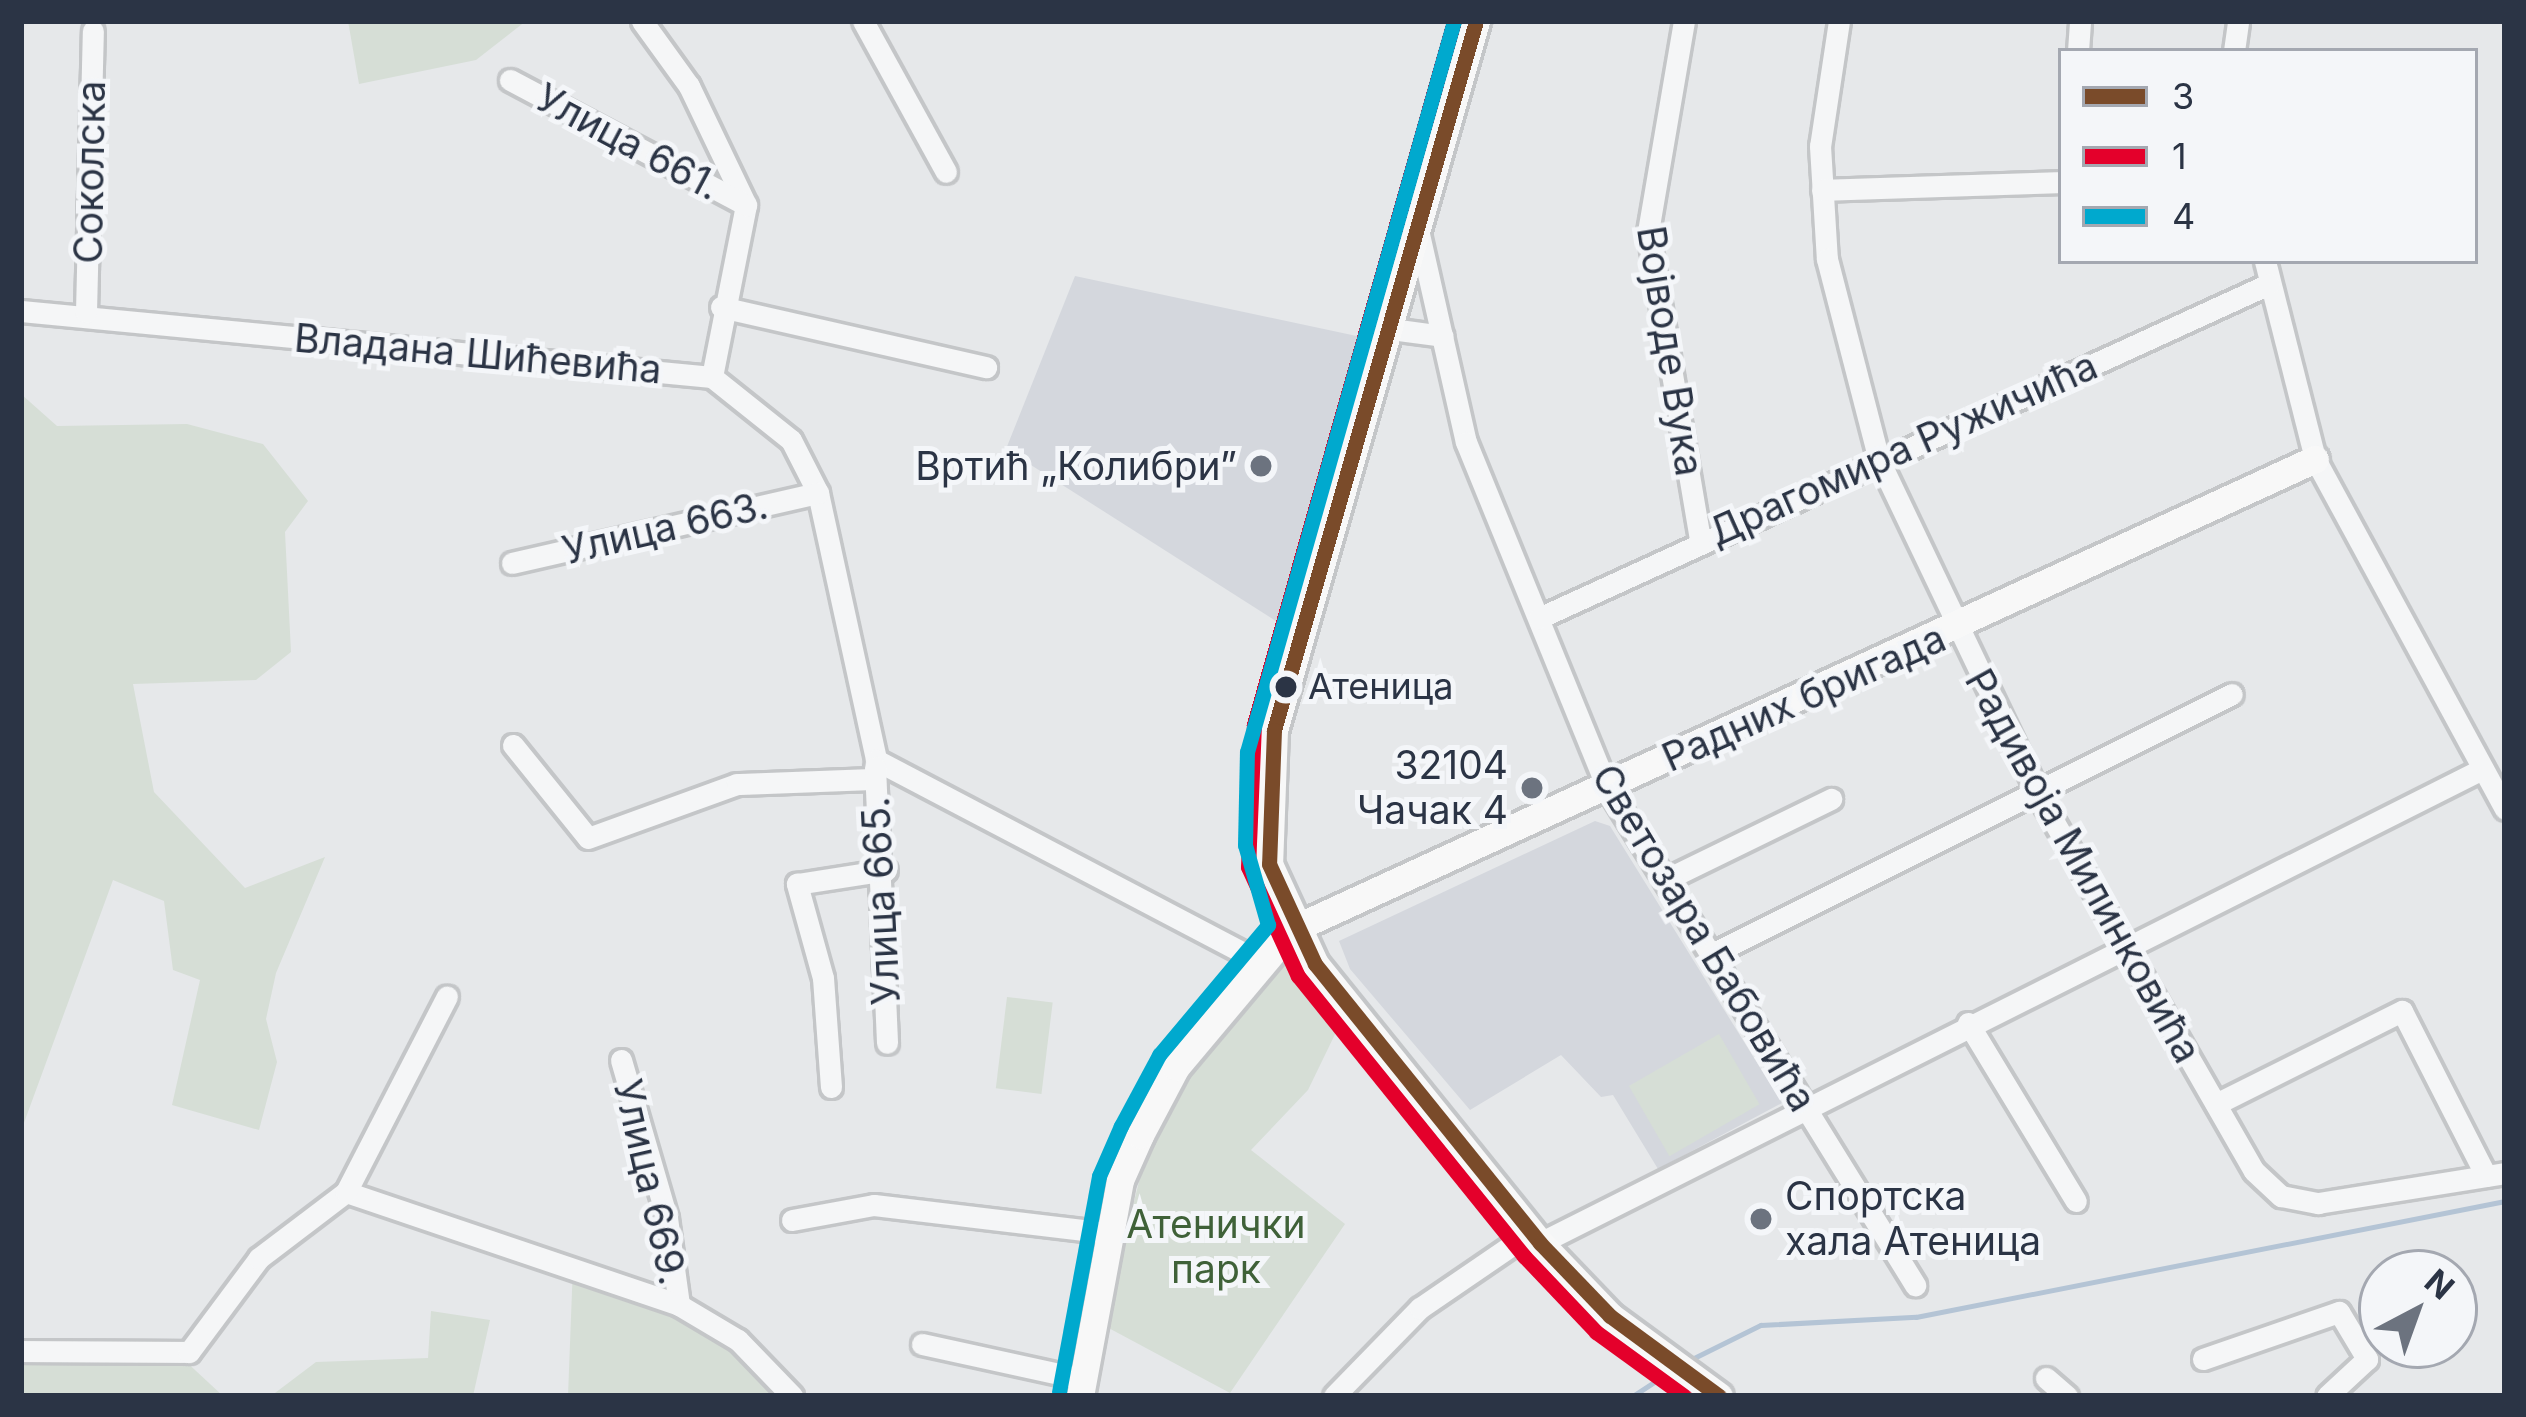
<!DOCTYPE html>
<meta charset="utf-8">
<style>
body{margin:0}
#map{position:relative;width:2526px;height:1417px;overflow:hidden;background:#e6e8ea;font-family:Inter,sans-serif}
div>[style]{position:absolute}
.built>*{inset:0;background:#d4d7dd}
.green>*{inset:0;background:#d6ded6;transform-origin:0 0}
.stream>*{height:4.5px;margin:-2.25px;padding:0 2.25px;transform-origin:2.25px;border-radius:2.25px;background:#b4c4d5}
.roads{filter:drop-shadow(3px 0 #c4c6c8) drop-shadow(-3px 0 #c4c6c8) drop-shadow(0 3px #c4c6c8) drop-shadow(0 -3px #c4c6c8)}
.street>*{height:21px;margin:-10.5px;padding:0 10.5px;transform-origin:10.5px;border-radius:10.5px;background:#f5f6f7}
.secondary>*{height:27px;margin:-13.5px;padding:0 13.5px;transform-origin:13.5px;border-radius:13.5px;background:#f8f8f8}
.bus-1>*{height:15px;margin:-7.5px;padding:0 7.5px;transform-origin:7.5px;border-radius:7.5px;background:#7a4b2a}
.bus-2>*{height:15px;margin:-7.5px;padding:0 7.5px;transform-origin:7.5px;border-radius:7.5px;background:#e4002b}
.bus-3>*{height:15px;margin:-7.5px;padding:0 7.5px;transform-origin:7.5px;border-radius:7.5px;background:#00a9ce}
.dots>*{width:33px;height:33px;translate:-50% -50%;box-sizing:border-box;border:6px solid #f4f6f9;border-radius:50%}
span{translate:-50% -50%;white-space:nowrap;text-align:center;line-height:1.15;-webkit-text-stroke:10px #f4f6f9;paint-order:stroke}
.bus-label{font-size:36px;color:#2b3445}
.left{translate:0 -50%;text-align:left}
.street-label{font-size:39px;color:#2b3445}
.poi-label{font-size:39px;color:#2b3445}
.right{translate:-100% -50%;text-align:right}
.park-label{font-size:39px;color:#3f6138}
.frame{position:absolute;inset:0;border:24px solid #2b3445;pointer-events:none}
.legend{position:absolute;left:2058px;top:48px;width:420px;height:216px;box-sizing:border-box;background:#f4f6f9;border:3px solid #a4a8b1;margin:0;padding:15px 21px;list-style:none;font-size:36px;color:#2b3445}
.legend li{display:flex;align-items:center;gap:24px;height:60px}
.legend b{width:60px;border:3px solid #a4a8b1}
.north{position:absolute;left:2358px;top:1249px;width:120px;height:120px;box-sizing:border-box;background:#f4f6f9;border:3px solid #a4a8b1;border-radius:50%;rotate:41deg;font-size:33px;font-weight:700;line-height:48px;text-align:center;color:#2b3445}
.north::after{content:'';display:block;margin:auto;width:42px;height:54px;background:#6c737f;clip-path:polygon(50% 0,100% 100%,50% 72%,0 100%)}
</style>
<div id="map">
<div class="built">
<div style="clip-path:polygon(1075px 276px,1366px 338px,1282px 625px,1006px 449px)"></div>
<div style="clip-path:polygon(1595px 821px,1610px 826px,1782px 1103px,1658px 1169px,1613px 1095px,1601px 1097px,1561px 1055px,1470px 1110px,1350px 969px,1339px 941px)"></div>
</div>
<div class="green">
<div style="clip-path:polygon(348px 21px,526px 21px,476px 60px,359px 84px)"></div>
<div style="clip-path:polygon(21px 394px,57px 426px,187px 424px,263px 444px,308px 501px,285px 532px,291px 652px,256px 680px,133px 684px,154px 792px,245px 888px,325px 857px,276px 973px,266px 1019px,277px 1062px,259px 1130px,172px 1105px,200px 980px,173px 970px,164px 901px,113px 880px,21px 1131px)"></div>
<div style="clip-path:polygon(1287px 963px,1339px 1026px,1308px 1090px,1251px 1150px,1345px 1224px,1230px 1393px,1103px 1325px,1152px 1130px,1193px 1055px)"></div>
<div style="left:1007px;top:997px;width:46px;height:92px;rotate:7deg"></div>
<div style="left:1719px;top:1034px;width:81px;height:104px;rotate:60deg"></div>
<div style="clip-path:polygon(573px 1265px,679px 1305px,792px 1396px,568px 1396px)"></div>
<div style="clip-path:polygon(431px 1311px,490px 1320px,473px 1396px,271px 1396px,316px 1362px,428px 1358px)"></div>
<div style="clip-path:polygon(21px 1351px,181px 1357px,223px 1396px,21px 1396px)"></div>
</div>
<div class="stream">
<div style="left:1688px;top:1361px;width:81px;rotate:-26.3deg"></div>
<div style="left:1761px;top:1325px;width:155px;rotate:-3deg"></div>
<div style="left:1916px;top:1317px;width:600px;rotate:-11.14deg"></div>
<div style="left:1633px;top:1396px;width:42px;rotate:-33.3deg"></div>
</div>
<div class="roads">
<div class="street">
<div style="left:642px;top:21px;width:80px;rotate:54.1deg"></div>
<div style="left:689px;top:86px;width:132px;rotate:64.4deg"></div>
<div style="left:746px;top:205px;width:175px;rotate:101.2deg"></div>
<div style="left:863px;top:21px;width:172px;rotate:61.2deg"></div>
<div style="left:1684px;top:21px;width:214px;rotate:99.7deg"></div>
<div style="left:1648px;top:232px;width:313px;rotate:80.4deg"></div>
<div style="left:1839px;top:21px;width:126px;rotate:98.6deg"></div>
<div style="left:1820px;top:146px;width:113px;rotate:86.5deg"></div>
<div style="left:1827px;top:259px;width:208px;rotate:75.5deg"></div>
<div style="left:1879px;top:460px;width:370px;rotate:64.5deg"></div>
<div style="left:2038px;top:794px;width:434px;rotate:60.2deg"></div>
<div style="left:2254px;top:1171px;width:37px;rotate:43deg"></div>
<div style="left:2281px;top:1196px;width:38px;rotate:11deg"></div>
<div style="left:2318px;top:1203px;width:189px;rotate:-9.1deg"></div>
<div style="left:2078px;top:51px;width:30px;rotate:-86deg"></div>
<div style="left:2234px;top:51px;width:30px;rotate:-82deg"></div>
<div style="left:510px;top:80px;width:267px;rotate:27.9deg"></div>
<div style="left:1822px;top:190px;width:239px;rotate:-1.9deg"></div>
<div style="left:1419px;top:234px;width:213px;rotate:77.3deg"></div>
<div style="left:1466px;top:442px;width:373px;rotate:67.8deg"></div>
<div style="left:1607px;top:787px;width:586px;rotate:58.26deg"></div>
<div style="left:2265px;top:261px;width:204px;rotate:75.8deg"></div>
<div style="left:2315px;top:459px;width:398px;rotate:61.5deg"></div>
<div style="left:721px;top:307px;width:272px;rotate:12.8deg"></div>
<div style="left:21px;top:311px;width:694px;rotate:5.46deg"></div>
<div style="left:712px;top:377px;width:101px;rotate:38.6deg"></div>
<div style="left:791px;top:440px;width:59px;rotate:63deg"></div>
<div style="left:818px;top:493px;width:273px;rotate:77.7deg"></div>
<div style="left:876px;top:760px;width:437px;rotate:27.7deg"></div>
<div style="left:86px;top:312px;width:281px;rotate:-88.6deg"></div>
<div style="left:1391px;top:329px;width:52px;rotate:7.7deg"></div>
<div style="left:512px;top:563px;width:314px;rotate:-12.9deg"></div>
<div style="left:1539px;top:618px;width:803px;rotate:-24.59deg"></div>
<div style="left:513px;top:745px;width:119px;rotate:51.1deg"></div>
<div style="left:588px;top:838px;width:158px;rotate:-19.9deg"></div>
<div style="left:737px;top:784px;width:138px;rotate:-2.1deg"></div>
<div style="left:875px;top:767px;width:276px;rotate:87.5deg"></div>
<div style="left:1665px;top:880px;width:185px;rotate:-26deg"></div>
<div style="left:1712px;top:954px;width:581px;rotate:-26.57deg"></div>
<div style="left:1968px;top:1023px;width:208px;rotate:58.8deg"></div>
<div style="left:621px;top:1060px;width:165px;rotate:73.8deg"></div>
<div style="left:667px;top:1218px;width:88px;rotate:82.1deg"></div>
<div style="left:831px;top:1087px;width:109px;rotate:-94.2deg"></div>
<div style="left:823px;top:978px;width:98px;rotate:-105.5deg"></div>
<div style="left:797px;top:884px;width:90px;rotate:-8.9deg"></div>
<div style="left:2216px;top:1104px;width:208px;rotate:-26.6deg"></div>
<div style="left:2402px;top:1011px;width:185px;rotate:63deg"></div>
<div style="left:346px;top:1192px;width:352px;rotate:18.7deg"></div>
<div style="left:679px;top:1305px;width:69px;rotate:30.7deg"></div>
<div style="left:738px;top:1340px;width:78px;rotate:46deg"></div>
<div style="left:792px;top:1220px;width:83px;rotate:-10.4deg"></div>
<div style="left:874px;top:1205px;width:237px;rotate:6.8deg"></div>
<div style="left:1540px;top:1243px;width:1055px;rotate:-26.71deg"></div>
<div style="left:922px;top:1344px;width:165px;rotate:12.3deg"></div>
<div style="left:21px;top:1351px;width:168px;rotate:0.3deg"></div>
<div style="left:189px;top:1352px;width:117px;rotate:-53.3deg"></div>
<div style="left:259px;top:1258px;width:109px;rotate:-37.2deg"></div>
<div style="left:346px;top:1192px;width:220px;rotate:-62.7deg"></div>
<div style="left:2203px;top:1359px;width:144px;rotate:-19.1deg"></div>
<div style="left:2339px;top:1312px;width:55px;rotate:59.2deg"></div>
<div style="left:2367px;top:1359px;width:54px;rotate:137.2deg"></div>
<div style="left:2046px;top:1378px;width:28px;rotate:41deg"></div>
<div style="left:1334px;top:1396px;width:123px;rotate:-45.7deg"></div>
<div style="left:1420px;top:1308px;width:135px;rotate:-34.4deg"></div>
</div>
<div class="secondary">
<div style="left:1476px;top:21px;width:737px;rotate:105.9deg"></div>
<div style="left:1274px;top:730px;width:134px;rotate:92.1deg"></div>
<div style="left:1269px;top:864px;width:110px;rotate:65.3deg"></div>
<div style="left:1315px;top:964px;width:358px;rotate:51.1deg"></div>
<div style="left:1540px;top:1243px;width:101px;rotate:46.2deg"></div>
<div style="left:1610px;top:1316px;width:135px;rotate:36.3deg"></div>
<div style="left:1080px;top:1396px;width:220px;rotate:-79.5deg"></div>
<div style="left:1120px;top:1180px;width:49px;rotate:-66deg"></div>
<div style="left:1140px;top:1135px;width:77px;rotate:-62.1deg"></div>
<div style="left:1176px;top:1067px;width:179px;rotate:-50deg"></div>
<div style="left:1291px;top:930px;width:1127px;rotate:-24.7deg"></div>
</div>
</div>
<div class="bus-1">
<div style="left:1476px;top:21px;width:737px;rotate:105.9deg"></div>
<div style="left:1274px;top:730px;width:134px;rotate:92.1deg"></div>
<div style="left:1269px;top:864px;width:110px;rotate:65.3deg"></div>
<div style="left:1315px;top:964px;width:358px;rotate:51.1deg"></div>
<div style="left:1540px;top:1243px;width:101px;rotate:46.2deg"></div>
<div style="left:1610px;top:1316px;width:135px;rotate:36.3deg"></div>
</div>
<div class="bus-2">
<div style="left:1454px;top:21px;width:731px;rotate:105.88deg"></div>
<div style="left:1254px;top:724px;width:143px;rotate:92.4deg"></div>
<div style="left:1248px;top:867px;width:120px;rotate:65.4deg"></div>
<div style="left:1298px;top:976px;width:360px;rotate:51.1deg"></div>
<div style="left:1524px;top:1256px;width:105px;rotate:46.5deg"></div>
<div style="left:1596px;top:1332px;width:109px;rotate:36deg"></div>
</div>
<div class="bus-3">
<div style="left:1059px;top:1392px;width:220px;rotate:-79.5deg"></div>
<div style="left:1099px;top:1176px;width:55px;rotate:-66.3deg"></div>
<div style="left:1121px;top:1126px;width:81px;rotate:-61.8deg"></div>
<div style="left:1159px;top:1055px;width:170px;rotate:-50deg"></div>
<div style="left:1268px;top:925px;width:83px;rotate:-106deg"></div>
<div style="left:1245px;top:845px;width:93px;rotate:-88.8deg"></div>
<div style="left:1247px;top:752px;width:760px;rotate:-74.19deg"></div>
</div>
<div class="dots">
<div style="left:1261px;top:466px;background:#6c737f"></div>
<div style="left:1286px;top:687px;background:#2b3445"></div>
<div style="left:1532px;top:788px;background:#6c737f"></div>
<div style="left:1761px;top:1219px;background:#6c737f"></div>
</div>
<div class="bus-label">
<span class="left" style="left:1308px;top:687px">Атеница</span>
</div>
<div class="street-label">
<span style="left:628px;top:142px;rotate:28deg">Улица 661.</span>
<span style="left:90px;top:172px;rotate:-89deg">Соколска</span>
<span style="left:1670px;top:351px;rotate:81deg">Војводе Вука</span>
<span style="left:478px;top:354px;rotate:5deg">Владана Шићевића</span>
<span style="left:1903px;top:449px;rotate:-24deg">Драгомира Ружичића</span>
<span style="left:665px;top:528px;rotate:-13deg">Улица 663.</span>
<span style="left:1804px;top:698px;rotate:-24deg">Радних бригада</span>
<span style="left:2083px;top:866px;rotate:61deg">Радивоја Милинковића</span>
<span style="left:881px;top:901px;rotate:-93deg">Улица 665.</span>
<span style="left:1704px;top:938px;rotate:59deg">Светозара Бабовића</span>
<span style="left:650px;top:1182px;rotate:77deg">Улица 669.</span>
</div>
<div class="poi-label">
<span class="right" style="left:1237px;top:466px">Вртић „Колибри”</span>
<span class="right" style="left:1508px;top:788px">32104<br>Чачак 4</span>
<span class="left" style="left:1785px;top:1219px">Спортска<br>хала Атеница</span>
</div>
<div class="park-label">
<span style="left:1216px;top:1247px">Атенички<br>парк</span>
</div>
<div class="frame"></div>
<ul class="legend">
<li><b style="height:15px;background:#7a4b2a"></b>3</li>
<li><b style="height:15px;background:#e4002b"></b>1</li>
<li><b style="height:15px;background:#00a9ce"></b>4</li>
</ul>
<div class="north">N</div>
</div>
